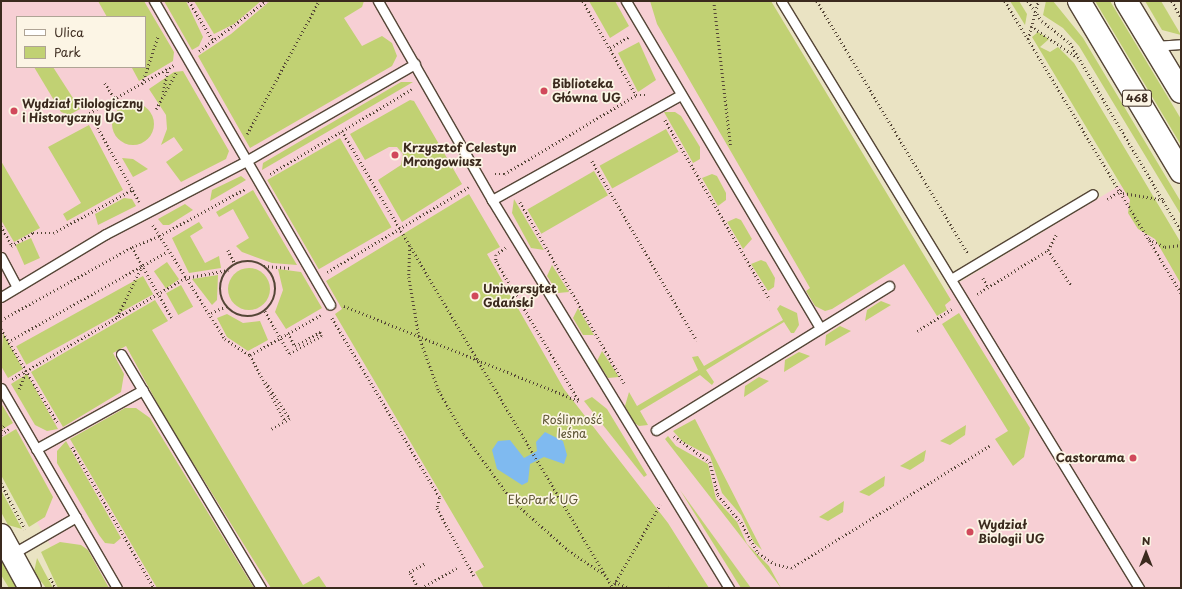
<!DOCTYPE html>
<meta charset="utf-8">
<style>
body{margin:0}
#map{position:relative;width:1182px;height:589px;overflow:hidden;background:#eae3c3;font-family:"Playpen Sans",sans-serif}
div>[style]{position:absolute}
.built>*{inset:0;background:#f7cfd4}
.green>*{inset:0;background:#c1d173;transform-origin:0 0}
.round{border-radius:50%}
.water>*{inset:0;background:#7fbaf0}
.path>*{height:2.5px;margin-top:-1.25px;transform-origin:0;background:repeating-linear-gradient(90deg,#554637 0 1px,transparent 0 4px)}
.path>.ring{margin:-1.25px;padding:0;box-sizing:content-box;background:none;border:2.5px solid #554637;border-radius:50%}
.roads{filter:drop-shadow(1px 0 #554637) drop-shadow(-1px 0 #554637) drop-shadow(0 1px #554637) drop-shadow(0 -1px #554637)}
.lane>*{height:9px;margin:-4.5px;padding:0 4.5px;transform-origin:4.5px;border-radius:4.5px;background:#fff}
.secondary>*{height:22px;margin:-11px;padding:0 11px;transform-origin:11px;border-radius:11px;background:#fff}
.primary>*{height:22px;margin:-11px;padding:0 11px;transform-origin:11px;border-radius:11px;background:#fff}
.tram>*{height:1px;margin:-0.5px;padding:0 0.5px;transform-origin:0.5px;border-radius:0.5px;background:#3b2a1e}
.dots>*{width:11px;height:11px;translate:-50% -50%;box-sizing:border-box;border:2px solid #fcf5e5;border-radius:50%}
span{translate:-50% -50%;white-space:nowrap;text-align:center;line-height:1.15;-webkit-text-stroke:3.5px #fcf5e5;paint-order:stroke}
.shield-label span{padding:1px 3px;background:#fcf5e5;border:1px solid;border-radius:3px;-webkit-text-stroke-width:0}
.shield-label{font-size:11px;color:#3b2a1e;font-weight:700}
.poi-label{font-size:12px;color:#3b2a1e;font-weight:700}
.left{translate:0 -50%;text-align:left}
.right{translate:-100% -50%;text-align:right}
.park-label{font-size:12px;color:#5c5433}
.frame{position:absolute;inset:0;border:2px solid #3b2a1e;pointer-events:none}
.legend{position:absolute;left:16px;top:16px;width:130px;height:52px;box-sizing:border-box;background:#fcf5e5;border:1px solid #afa495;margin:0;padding:5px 7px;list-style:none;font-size:12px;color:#3b2a1e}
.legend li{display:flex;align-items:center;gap:8px;height:20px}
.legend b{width:20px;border:1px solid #afa495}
.north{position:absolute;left:1126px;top:533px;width:40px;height:40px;-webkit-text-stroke:3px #fcf5e5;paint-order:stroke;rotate:0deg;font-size:11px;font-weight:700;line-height:16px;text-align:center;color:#3b2a1e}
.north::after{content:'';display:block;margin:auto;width:14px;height:18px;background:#3b2a1e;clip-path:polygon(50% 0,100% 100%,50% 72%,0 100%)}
</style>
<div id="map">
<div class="built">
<div style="clip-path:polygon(evenodd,1px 1px,771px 1px,945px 291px,1127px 181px,1181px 268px,1181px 588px,75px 588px,1px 460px,1px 1px,17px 17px,145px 17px,145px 67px,17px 67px,17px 17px)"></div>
</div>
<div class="green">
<div style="clip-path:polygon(98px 1px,144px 1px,174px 52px,173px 61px,139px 81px,132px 68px,145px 67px,145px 17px,107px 17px)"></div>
<div style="clip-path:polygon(164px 1px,186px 1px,203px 37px,199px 46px,192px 50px)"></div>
<div style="clip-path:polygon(194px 1px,261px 1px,234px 24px,214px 34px)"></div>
<div style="clip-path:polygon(270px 1px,364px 1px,362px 7px,344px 18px,362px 46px,382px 36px,392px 43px,397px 56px,392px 66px,250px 148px,198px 56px,231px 34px)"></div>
<div style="clip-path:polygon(589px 1px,615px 1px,629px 26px,610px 38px)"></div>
<div style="clip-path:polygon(650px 1px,771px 1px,951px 300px,945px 305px,947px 310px,937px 316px,904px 264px,832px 309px,825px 311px,815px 306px,806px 291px,810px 288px,657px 24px)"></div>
<div style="clip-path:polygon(1010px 1px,1019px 1px,1027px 14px,1025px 25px)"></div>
<div style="clip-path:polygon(1046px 1px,1053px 1px,1083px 38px,1181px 202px,1181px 215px,1079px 46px,1063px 28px,1043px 15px)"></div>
<div style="clip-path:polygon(1095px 1px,1110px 1px,1181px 119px,1181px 145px)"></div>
<div style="clip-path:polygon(1145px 1px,1161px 1px,1181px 35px,1162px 30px)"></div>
<div style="clip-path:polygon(1038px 32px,1049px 39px,1040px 47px,1050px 52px,1058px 47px,1074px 63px,1181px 243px,1181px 284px,1155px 239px,1138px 229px,1128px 213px,1130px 200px,1032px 37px)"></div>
<div style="clip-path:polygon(639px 42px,656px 80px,638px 92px,618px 53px)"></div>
<div style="clip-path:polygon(34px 67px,53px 67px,80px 109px,69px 115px,61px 112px)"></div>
<div style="clip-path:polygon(183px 71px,229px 151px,226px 159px,181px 182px,166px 162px,183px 150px,174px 137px,161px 145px,167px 129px,166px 115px,149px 89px,174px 72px)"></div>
<div style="clip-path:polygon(401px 82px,413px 82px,262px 170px,263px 163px)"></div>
<div style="clip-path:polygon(410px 100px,414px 101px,462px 184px,402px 222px,378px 180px,401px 165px,403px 154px,397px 147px,389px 147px,365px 160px,350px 134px)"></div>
<div class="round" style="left:112px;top:103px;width:42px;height:42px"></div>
<div style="clip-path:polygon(664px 112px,675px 112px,681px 116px,700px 147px,700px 159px,693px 163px)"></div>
<div style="clip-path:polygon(89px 125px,123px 190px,67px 221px,63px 214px,81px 203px,48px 147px)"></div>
<div style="left:666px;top:129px;width:26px;height:76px;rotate:61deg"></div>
<div style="left:340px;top:138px;width:103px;height:84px;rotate:60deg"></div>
<div style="clip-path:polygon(122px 158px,133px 159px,148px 169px,133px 177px)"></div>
<div style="clip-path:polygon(1px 161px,40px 228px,14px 242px,1px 220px)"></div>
<div style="left:594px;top:171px;width:28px;height:77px;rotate:60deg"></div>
<div style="clip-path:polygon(712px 174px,717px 176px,726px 193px,726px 200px,718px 206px,702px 178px)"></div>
<div style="clip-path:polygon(241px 176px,246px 180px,210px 201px,212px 190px)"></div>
<div style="clip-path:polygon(253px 190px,297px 265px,272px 263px,242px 252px,236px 246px,249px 238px,233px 209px,219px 217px,216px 212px)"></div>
<div style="clip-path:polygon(469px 194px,500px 247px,487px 254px,564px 389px,668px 523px,709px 588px,484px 588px,475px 572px,484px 567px,335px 314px,342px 309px,326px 281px)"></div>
<div style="clip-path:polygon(124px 198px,132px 199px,136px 206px,98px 225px,95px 214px)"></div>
<div style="clip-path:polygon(514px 199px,544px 250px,531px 248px,512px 213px)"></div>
<div style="clip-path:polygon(185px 204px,193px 210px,169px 225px,163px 225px,158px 219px)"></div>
<div style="clip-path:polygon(736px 218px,741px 220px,752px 239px,743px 249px,727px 222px)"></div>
<div style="clip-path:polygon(199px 222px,203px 228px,190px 236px,205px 263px,219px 256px,221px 268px,189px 273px,172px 238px)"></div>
<div style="left:31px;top:238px;width:22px;height:17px;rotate:66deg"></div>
<div style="clip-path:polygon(761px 260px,766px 262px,775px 278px,774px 287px,768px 291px,751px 264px)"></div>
<div style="left:167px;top:262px;width:21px;height:16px;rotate:55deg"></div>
<div style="clip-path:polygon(552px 265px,569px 292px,558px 293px,547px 276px)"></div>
<div class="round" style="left:228px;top:268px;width:42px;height:42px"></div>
<div style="clip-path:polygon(278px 269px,301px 272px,322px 308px,286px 329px,275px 312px,283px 290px)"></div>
<div style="clip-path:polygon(218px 275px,217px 300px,212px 305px,192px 279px)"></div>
<div style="left:143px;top:276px;width:21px;height:145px;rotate:61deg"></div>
<div style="left:181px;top:285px;width:25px;height:17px;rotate:61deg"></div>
<div style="clip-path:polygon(155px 300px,168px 321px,152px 330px,303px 585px,319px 576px,327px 588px,271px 588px,167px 421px,126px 346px,113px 353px,124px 374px,121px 392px,63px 427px,31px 372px)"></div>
<div style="clip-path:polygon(881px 301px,891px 305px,865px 321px,867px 310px)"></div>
<div style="clip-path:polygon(780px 305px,797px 313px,799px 325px,794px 333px,791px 333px,784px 322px,706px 370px,714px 382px,712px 385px,700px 375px,640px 411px,648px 425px,639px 426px,633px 422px,625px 406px,629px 392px,637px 406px,698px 370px,692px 357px,698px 356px,704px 366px,783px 320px,777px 309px)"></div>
<div style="clip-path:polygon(578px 308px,594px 335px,583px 335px,573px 318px)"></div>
<div style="clip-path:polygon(959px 313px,1030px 428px,1024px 457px,1013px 466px,995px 439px,1008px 431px,942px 324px)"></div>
<div style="clip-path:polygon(227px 314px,243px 323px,260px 321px,268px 340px,248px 351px,227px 337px,217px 318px)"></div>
<div style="clip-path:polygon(840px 326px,851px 331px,825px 346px,826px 335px)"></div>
<div style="clip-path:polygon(3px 333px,23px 369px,8px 378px,1px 366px)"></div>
<div style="clip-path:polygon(602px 351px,619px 377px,608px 378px,597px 361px)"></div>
<div style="clip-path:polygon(799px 352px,810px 356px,784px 372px,785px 360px)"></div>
<div style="clip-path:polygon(27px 374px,58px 429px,47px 431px,35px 425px,11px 384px)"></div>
<div style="clip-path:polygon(759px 377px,769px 381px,744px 397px,745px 386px)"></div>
<div style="clip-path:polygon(592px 397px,607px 409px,647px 475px,644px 477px,584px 401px)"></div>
<div style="clip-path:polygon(1px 403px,13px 423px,1px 430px)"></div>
<div style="clip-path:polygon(125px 408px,136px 408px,150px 418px,254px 588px,157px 588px,70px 439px)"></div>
<div style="clip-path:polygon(695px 419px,762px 550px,754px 543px,741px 515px,722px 493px,710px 456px,683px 442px,673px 431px)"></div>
<div style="clip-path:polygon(966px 425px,965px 435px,950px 445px,940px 441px)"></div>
<div style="clip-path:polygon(16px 429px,53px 497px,45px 517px,29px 527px,1px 475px,1px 438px)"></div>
<div style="clip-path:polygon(668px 436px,676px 446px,708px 464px,716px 499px,737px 522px,747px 544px,769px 566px,781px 588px,665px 439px)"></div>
<div style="clip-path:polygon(66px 441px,121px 538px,114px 544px,105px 543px,99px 535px,57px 463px,57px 451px)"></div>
<div style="clip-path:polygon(926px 450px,924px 461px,910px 470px,900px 466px)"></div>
<div style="clip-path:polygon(885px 476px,884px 486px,869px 496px,859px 492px)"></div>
<div style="clip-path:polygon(1px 490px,22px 529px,8px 525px,1px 512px)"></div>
<div style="clip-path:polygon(680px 490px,751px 588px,741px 588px)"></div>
<div style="clip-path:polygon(844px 501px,843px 512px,828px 521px,819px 517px)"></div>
<div style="clip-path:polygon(60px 542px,81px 545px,88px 550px,109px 588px,58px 588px,41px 552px)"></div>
<div style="clip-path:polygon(1px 550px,21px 588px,9px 588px,1px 575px)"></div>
<div style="clip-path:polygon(37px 558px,53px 588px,46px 588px,34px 572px)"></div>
</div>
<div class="water">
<div style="clip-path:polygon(545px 432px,563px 441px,567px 455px,564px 464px,544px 457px,530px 464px,528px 482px,522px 485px,497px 469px,492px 450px,498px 441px,510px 440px,524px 458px,537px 451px,536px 442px)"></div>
</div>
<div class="path">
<div style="left:189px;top:1px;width:48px;rotate:58.6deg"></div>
<div style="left:583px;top:1px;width:108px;rotate:60.6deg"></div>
<div style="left:714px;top:1px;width:147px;rotate:83.4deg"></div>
<div style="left:817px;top:1px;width:294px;rotate:59.1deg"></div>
<div style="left:1005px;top:1px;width:341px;rotate:58.9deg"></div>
<div style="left:1028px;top:1px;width:24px;rotate:55deg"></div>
<div style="left:1042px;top:21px;width:36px;rotate:38deg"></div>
<div style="left:1070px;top:43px;width:218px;rotate:59.4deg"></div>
<div style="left:1172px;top:1px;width:18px;rotate:61deg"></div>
<div style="left:1031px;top:26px;width:55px;rotate:34deg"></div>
<div style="left:1028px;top:39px;width:39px;rotate:-75deg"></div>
<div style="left:610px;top:48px;width:23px;rotate:-31deg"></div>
<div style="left:199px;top:51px;width:84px;rotate:-36.7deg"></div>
<div style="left:105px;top:83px;width:22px;rotate:58deg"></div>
<div style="left:142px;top:84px;width:51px;rotate:-71.6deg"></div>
<div style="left:163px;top:92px;width:24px;rotate:-78deg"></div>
<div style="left:156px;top:109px;width:43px;rotate:-61.1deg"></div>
<div style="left:665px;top:120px;width:208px;rotate:59.7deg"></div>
<div style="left:342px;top:131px;width:531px;rotate:59.33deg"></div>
<div style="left:247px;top:134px;width:151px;rotate:-61.6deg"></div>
<div style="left:592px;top:161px;width:208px;rotate:59.7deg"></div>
<div style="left:270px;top:174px;width:165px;rotate:-30.9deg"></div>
<div style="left:495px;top:174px;width:9px"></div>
<div style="left:504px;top:174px;width:154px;rotate:-30.9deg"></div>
<div style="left:636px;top:95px;width:12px"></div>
<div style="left:1123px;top:193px;width:42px;rotate:9.7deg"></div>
<div style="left:1107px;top:199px;width:17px;rotate:-31deg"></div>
<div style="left:139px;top:202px;width:102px;rotate:-119.3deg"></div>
<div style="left:89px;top:113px;width:98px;rotate:-29.5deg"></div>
<div style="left:520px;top:202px;width:209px;rotate:60.1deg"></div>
<div style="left:153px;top:225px;width:135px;rotate:57.7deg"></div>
<div style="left:225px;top:339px;width:30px;rotate:33deg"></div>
<div style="left:250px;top:355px;width:75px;rotate:62.1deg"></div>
<div style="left:1px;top:226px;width:22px;rotate:60deg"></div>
<div style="left:1149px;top:239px;width:18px;rotate:27deg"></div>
<div style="left:1165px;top:247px;width:16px;rotate:-7deg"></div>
<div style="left:11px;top:246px;width:26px;rotate:-31deg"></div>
<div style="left:33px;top:233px;width:20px"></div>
<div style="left:53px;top:233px;width:90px;rotate:-28.6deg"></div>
<div style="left:410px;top:246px;width:31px;rotate:92deg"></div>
<div style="left:409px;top:277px;width:60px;rotate:80.4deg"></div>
<div style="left:419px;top:336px;width:59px;rotate:70deg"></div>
<div style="left:439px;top:391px;width:50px;rotate:59.8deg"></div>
<div style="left:464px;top:434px;width:82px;rotate:54deg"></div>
<div style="left:512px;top:500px;width:75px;rotate:41.8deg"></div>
<div style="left:568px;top:550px;width:45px;rotate:34deg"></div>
<div style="left:132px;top:247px;width:81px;rotate:60.6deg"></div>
<div style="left:506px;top:248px;width:12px;rotate:145deg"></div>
<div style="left:496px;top:255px;width:6px;rotate:90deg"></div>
<div style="left:496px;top:261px;width:163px;rotate:59.3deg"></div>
<div style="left:228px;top:250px;width:16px;rotate:63deg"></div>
<div style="left:1048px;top:250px;width:42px;rotate:56.7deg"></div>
<div class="ring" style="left:220px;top:261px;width:53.5px;height:53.5px"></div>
<div style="left:264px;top:266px;width:27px;rotate:4deg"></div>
<div style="left:327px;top:272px;width:165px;rotate:-30.9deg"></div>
<div style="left:983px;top:278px;width:10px;rotate:61deg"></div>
<div style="left:977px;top:294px;width:84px;rotate:-31.8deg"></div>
<div style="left:1048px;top:250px;width:19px;rotate:-62deg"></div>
<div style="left:344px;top:306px;width:253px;rotate:22deg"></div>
<div style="left:265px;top:311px;width:52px;rotate:60deg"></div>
<div style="left:211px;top:313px;width:17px;rotate:-25deg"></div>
<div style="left:117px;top:317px;width:57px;rotate:-63.9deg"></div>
<div style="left:332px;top:318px;width:210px;rotate:59deg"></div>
<div style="left:440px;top:498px;width:10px;rotate:107deg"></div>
<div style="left:437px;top:508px;width:77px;rotate:61.4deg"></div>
<div style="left:1px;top:320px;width:150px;rotate:-29.1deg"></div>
<div style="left:132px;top:247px;width:29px;rotate:-22deg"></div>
<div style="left:159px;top:236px;width:98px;rotate:-28.7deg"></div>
<div style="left:1px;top:329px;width:109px;rotate:58.9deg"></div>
<div style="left:917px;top:331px;width:41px;rotate:-32.2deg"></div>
<div style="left:288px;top:333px;width:15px;rotate:62deg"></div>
<div style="left:295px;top:346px;width:29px;rotate:-29deg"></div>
<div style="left:320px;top:332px;width:4px;rotate:63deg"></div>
<div style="left:322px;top:336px;width:37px;rotate:151deg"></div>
<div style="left:11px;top:340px;width:180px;rotate:-29.5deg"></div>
<div style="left:250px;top:355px;width:81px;rotate:-29.4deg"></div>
<div style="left:12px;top:379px;width:200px;rotate:-30.3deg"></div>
<div style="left:185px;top:278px;width:44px;rotate:-10.5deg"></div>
<div style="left:266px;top:382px;width:44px;rotate:57deg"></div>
<div style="left:290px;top:419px;width:21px;rotate:151deg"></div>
<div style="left:19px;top:389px;width:19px;rotate:-69deg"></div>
<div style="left:1px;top:430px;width:7px;rotate:-56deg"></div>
<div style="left:1px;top:434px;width:9px;rotate:-32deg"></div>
<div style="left:674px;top:436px;width:44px;rotate:35.8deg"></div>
<div style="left:710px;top:462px;width:34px;rotate:76deg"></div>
<div style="left:718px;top:495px;width:35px;rotate:50deg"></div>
<div style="left:741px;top:522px;width:35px;rotate:61deg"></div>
<div style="left:758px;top:553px;width:20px;rotate:33deg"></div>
<div style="left:775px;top:564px;width:16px;rotate:14deg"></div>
<div style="left:791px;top:568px;width:233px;rotate:-31.6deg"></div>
<div style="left:72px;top:447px;width:163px;rotate:59.8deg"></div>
<div style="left:1px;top:483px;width:52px;rotate:62.4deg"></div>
<div style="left:50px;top:578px;width:12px;rotate:59deg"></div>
<div style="left:615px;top:582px;width:16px;rotate:22deg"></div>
<div style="left:418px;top:588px;width:18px;rotate:-119deg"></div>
<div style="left:409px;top:572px;width:19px;rotate:-28deg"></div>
<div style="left:421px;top:588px;width:41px;rotate:-29.1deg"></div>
<div style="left:612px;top:588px;width:96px;rotate:-60deg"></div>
<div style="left:669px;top:588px;width:1px;rotate:-45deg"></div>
</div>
<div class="roads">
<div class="lane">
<div style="left:154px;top:1px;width:351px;rotate:59.9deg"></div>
<div style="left:378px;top:1px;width:229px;rotate:60.2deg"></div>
<div style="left:492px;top:200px;width:455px;rotate:58.6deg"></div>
<div style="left:626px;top:1px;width:380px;rotate:59.3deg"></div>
<div style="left:781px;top:1px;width:688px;rotate:58.62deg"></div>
<div style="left:1154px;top:46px;width:27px;rotate:-4deg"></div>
<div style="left:492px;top:200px;width:216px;rotate:-29.1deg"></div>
<div style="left:1px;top:257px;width:34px;rotate:62deg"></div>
<div style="left:951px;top:279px;width:165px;rotate:-30.9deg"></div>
<div style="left:1px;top:297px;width:122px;rotate:-31deg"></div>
<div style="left:106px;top:234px;width:158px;rotate:-27.5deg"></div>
<div style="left:246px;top:161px;width:195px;rotate:-29.9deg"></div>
<div style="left:121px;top:354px;width:273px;rotate:59.1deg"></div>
<div style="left:1px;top:388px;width:231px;rotate:59.9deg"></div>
<div style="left:656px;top:430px;width:274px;rotate:-31.7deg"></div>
<div style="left:36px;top:449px;width:122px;rotate:-28.9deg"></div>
<div style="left:12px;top:554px;width:74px;rotate:-30deg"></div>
</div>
<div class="secondary">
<div style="left:1px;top:535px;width:60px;rotate:61.3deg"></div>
</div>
<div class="primary">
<div style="left:1079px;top:1px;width:199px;rotate:59.2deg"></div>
<div style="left:1126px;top:1px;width:106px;rotate:58.9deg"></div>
</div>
</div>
<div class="tram">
<div style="left:1px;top:587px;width:1px;rotate:45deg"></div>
</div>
<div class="dots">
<div style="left:544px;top:91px;background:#d1495b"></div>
<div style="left:14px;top:111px;background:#d1495b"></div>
<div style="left:395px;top:155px;background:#d1495b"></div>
<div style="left:475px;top:296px;background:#d1495b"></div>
<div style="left:1133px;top:458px;background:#d1495b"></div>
<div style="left:970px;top:532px;background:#d1495b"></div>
</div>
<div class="shield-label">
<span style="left:1137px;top:98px">468</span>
</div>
<div class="poi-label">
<span class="left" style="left:552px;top:91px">Biblioteka<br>Główna UG</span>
<span class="left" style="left:22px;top:111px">Wydział Filologiczny<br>i Historyczny UG</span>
<span class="left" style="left:403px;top:155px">Krzysztof Celestyn<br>Mrongowiusz</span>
<span class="left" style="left:483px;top:296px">Uniwersytet<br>Gdański</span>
<span class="right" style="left:1125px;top:458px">Castorama</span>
<span class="left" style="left:978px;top:532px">Wydział<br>Biologii UG</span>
</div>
<div class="park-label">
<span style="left:572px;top:427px">Roślinność<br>leśna</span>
<span style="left:543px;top:500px">EkoPark UG</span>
</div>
<div class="frame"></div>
<ul class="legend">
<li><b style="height:5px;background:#fff"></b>Ulica</li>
<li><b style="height:11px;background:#c1d173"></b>Park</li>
</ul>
<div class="north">N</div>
</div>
